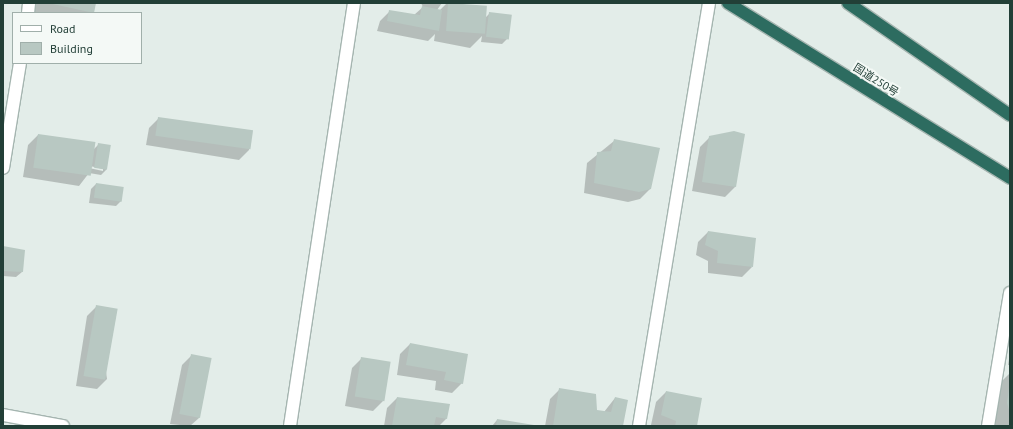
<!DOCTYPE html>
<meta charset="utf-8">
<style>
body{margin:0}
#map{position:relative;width:1013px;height:429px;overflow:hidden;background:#e3ede9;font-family:"PT Sans","Noto Sans JP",sans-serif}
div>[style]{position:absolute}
.shadow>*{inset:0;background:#0003;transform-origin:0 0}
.building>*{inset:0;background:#b8c8c2;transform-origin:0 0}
.roads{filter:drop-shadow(1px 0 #a5b5b0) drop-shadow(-1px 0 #a5b5b0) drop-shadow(0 1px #a5b5b0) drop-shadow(0 -1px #a5b5b0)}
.street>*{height:12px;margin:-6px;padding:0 6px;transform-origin:6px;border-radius:6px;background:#fff}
.highway>*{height:12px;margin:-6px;padding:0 6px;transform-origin:6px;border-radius:6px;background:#2d6c60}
span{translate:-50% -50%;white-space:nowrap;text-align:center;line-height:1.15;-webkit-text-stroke:4px #f4f9f6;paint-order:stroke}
.street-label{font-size:11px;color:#223f37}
.frame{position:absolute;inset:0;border:4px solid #223f37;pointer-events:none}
.legend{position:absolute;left:12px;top:12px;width:130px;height:52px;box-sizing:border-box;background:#f4f9f6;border:1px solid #a0afaa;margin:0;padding:5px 7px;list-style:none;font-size:12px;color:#223f37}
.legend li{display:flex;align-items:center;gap:8px;height:20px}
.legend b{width:20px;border:1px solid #a0afaa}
</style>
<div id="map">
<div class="shadow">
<div style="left:35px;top:3px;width:59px;height:10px"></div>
<div style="clip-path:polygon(421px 3px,442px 3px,437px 10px,440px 10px,447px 3px,486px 7px,484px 19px,490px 13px,507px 39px,502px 44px,481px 42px,482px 36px,470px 48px,434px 41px,435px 34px,428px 41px,377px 31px,380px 21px,390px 11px,414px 15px,423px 7px)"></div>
<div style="clip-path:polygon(159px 118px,252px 132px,249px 150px,239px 160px,146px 145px,149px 128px)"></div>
<div style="clip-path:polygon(744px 134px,735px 187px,725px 197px,692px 191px,700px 147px,710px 137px)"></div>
<div style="clip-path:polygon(evenodd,38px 135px,93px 150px,99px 144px,110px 146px,106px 170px,101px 175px,89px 173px,79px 186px,23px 177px,28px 145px,38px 135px,90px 166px,103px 169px,103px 171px,89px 168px,90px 166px)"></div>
<div style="clip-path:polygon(614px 141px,650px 189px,640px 199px,628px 202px,584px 193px,587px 163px)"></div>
<div style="clip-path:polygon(96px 184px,121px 201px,116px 206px,89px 203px,91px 189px)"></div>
<div style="clip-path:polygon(708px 232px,752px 267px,742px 277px,708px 273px,708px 261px,696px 255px,698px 242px)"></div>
<div style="clip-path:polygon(3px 247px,22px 272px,16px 277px,3px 276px)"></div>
<div style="clip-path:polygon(97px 306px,107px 379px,97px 389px,76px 386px,87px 316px)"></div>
<div style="clip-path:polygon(410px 344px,462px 383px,452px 393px,435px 390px,436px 381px,397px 375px,400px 354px)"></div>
<div style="clip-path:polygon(1010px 353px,1010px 365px,1008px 365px)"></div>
<div style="clip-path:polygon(192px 355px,199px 418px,190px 426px,170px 424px,182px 365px)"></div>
<div style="clip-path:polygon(362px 358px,383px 401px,373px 411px,345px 406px,352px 368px)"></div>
<div style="clip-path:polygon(1010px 373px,1010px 426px,996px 426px,994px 417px,999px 384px)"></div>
<div style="clip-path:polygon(560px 389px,596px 411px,604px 412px,615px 398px,622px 426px,545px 426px,550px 399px)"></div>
<div style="clip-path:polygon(666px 392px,696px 426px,651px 425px,656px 402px)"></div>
<div style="clip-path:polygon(397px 398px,447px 418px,439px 426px,384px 426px,387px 408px)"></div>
<div style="clip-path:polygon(497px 420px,532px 426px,492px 426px)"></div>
</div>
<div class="building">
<div style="clip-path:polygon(48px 3px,96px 3px,94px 13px)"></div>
<div style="left:448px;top:3px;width:39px;height:28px;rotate:4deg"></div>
<div style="clip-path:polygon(422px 6px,442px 10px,439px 31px,387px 21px,389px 10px,420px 15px)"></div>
<div style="left:489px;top:12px;width:23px;height:25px;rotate:7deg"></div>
<div style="left:158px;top:117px;width:96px;height:19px;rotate:8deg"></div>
<div style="clip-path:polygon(734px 131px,745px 134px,736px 187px,702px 182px,709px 136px)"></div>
<div style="left:38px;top:134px;width:58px;height:34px;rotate:8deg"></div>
<div style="clip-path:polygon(614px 139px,660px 148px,651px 189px,639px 192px,594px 183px,597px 152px,611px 151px)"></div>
<div style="left:98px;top:143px;width:13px;height:25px;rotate:9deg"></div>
<div style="left:96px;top:183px;width:28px;height:15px;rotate:8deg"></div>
<div style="clip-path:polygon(708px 231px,756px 238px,753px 267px,717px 263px,718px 251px,705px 245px)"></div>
<div style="clip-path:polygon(3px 246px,25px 250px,23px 272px,3px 271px)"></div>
<div style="left:96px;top:305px;width:22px;height:72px;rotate:10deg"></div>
<div style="clip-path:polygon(410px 343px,468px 354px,463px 384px,444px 380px,446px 372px,406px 365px)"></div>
<div style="left:191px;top:354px;width:21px;height:61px;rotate:11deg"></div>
<div style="left:361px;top:357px;width:30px;height:40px;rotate:9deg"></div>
<div style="clip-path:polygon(559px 388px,596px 394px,597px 410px,611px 412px,615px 397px,628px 400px,623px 426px,553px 426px)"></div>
<div style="clip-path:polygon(1009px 388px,1010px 388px,1010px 413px,1007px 403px)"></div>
<div style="clip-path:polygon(666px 391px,702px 398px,697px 426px,675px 426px,676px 421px,661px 415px)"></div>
<div style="clip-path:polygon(397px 397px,450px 404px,447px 419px,436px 417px,434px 426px,392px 426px)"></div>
<div style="clip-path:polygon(497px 419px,534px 425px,533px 426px,496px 426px)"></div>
</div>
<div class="roads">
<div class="street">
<div style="left:28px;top:13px;width:10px;rotate:-84deg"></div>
<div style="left:3px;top:168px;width:106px;rotate:-80.8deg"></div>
<div style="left:3px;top:415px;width:61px;rotate:10.4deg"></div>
<div style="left:290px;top:426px;width:428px;rotate:-81.4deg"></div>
<div style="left:639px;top:426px;width:429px;rotate:-80.6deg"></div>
<div style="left:988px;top:426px;width:135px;rotate:-80.6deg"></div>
</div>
<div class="highway">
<div style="left:728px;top:3px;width:332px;rotate:31.8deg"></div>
<div style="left:848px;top:3px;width:197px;rotate:34.7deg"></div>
</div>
</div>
<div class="street-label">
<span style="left:876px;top:80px;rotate:32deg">国道250号</span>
</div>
<div class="frame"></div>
<ul class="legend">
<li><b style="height:5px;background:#fff"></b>Road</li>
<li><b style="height:11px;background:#b8c8c2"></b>Building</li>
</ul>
</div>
